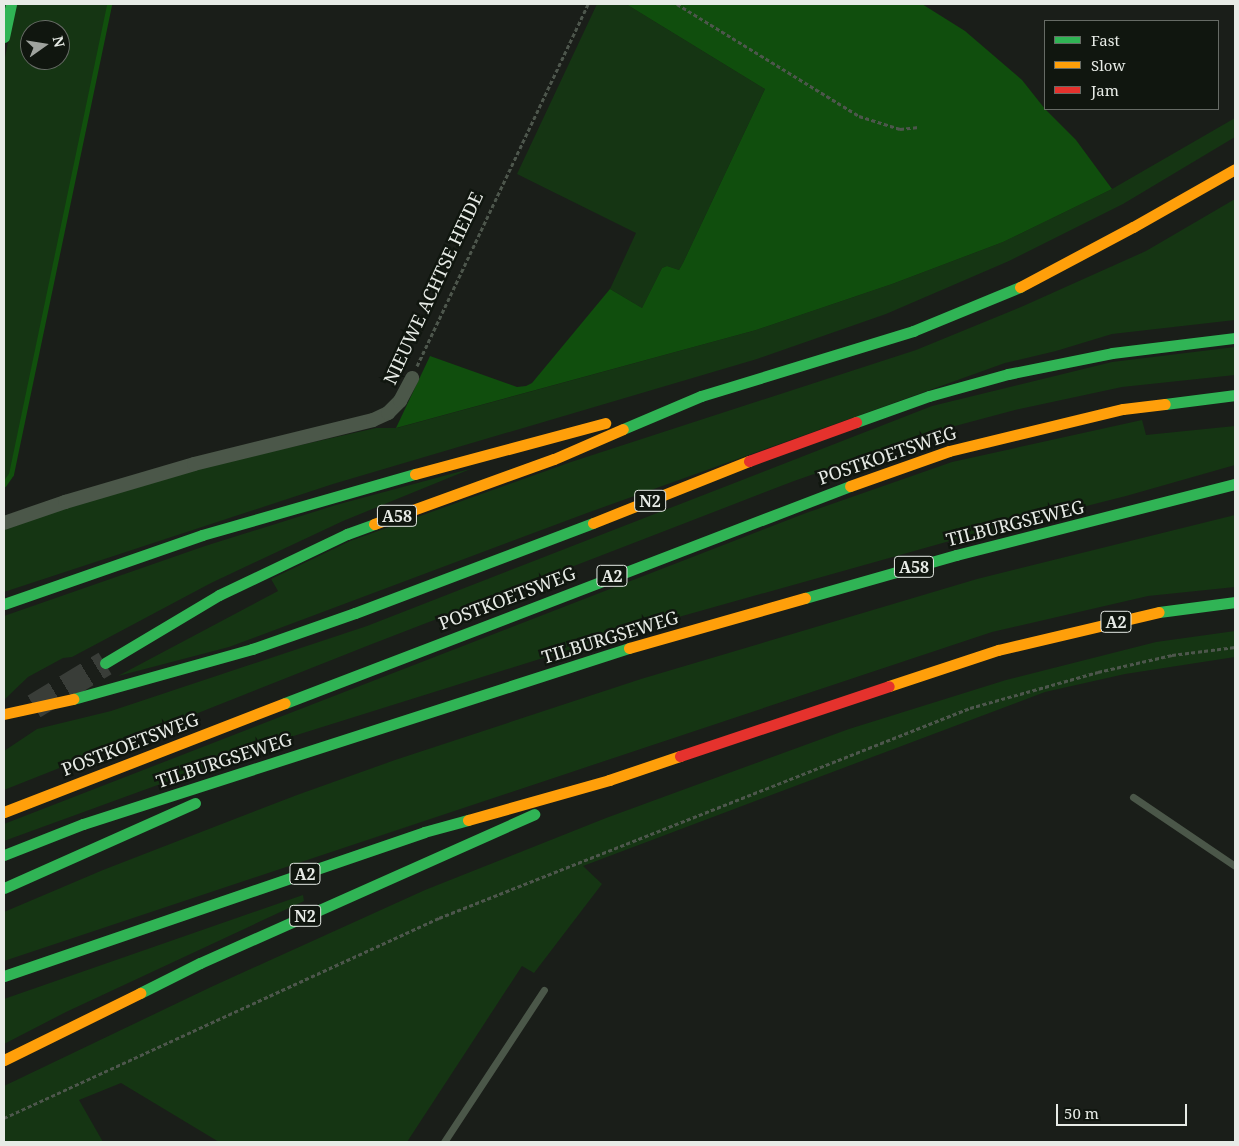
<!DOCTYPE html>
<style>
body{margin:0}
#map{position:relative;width:1239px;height:1146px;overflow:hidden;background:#1a1e19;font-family:"Noto Serif",serif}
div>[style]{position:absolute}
.green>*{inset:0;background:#153513}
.forest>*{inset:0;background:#104e0d}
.stream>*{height:5px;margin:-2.5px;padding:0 2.5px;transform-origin:2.5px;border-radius:2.5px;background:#11500d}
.highway-tunnel>*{height:25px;margin-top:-12.5px;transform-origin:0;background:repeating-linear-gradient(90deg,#393d38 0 25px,transparent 0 37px)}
.path>*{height:3px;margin-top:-1.5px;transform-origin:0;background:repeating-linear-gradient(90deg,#4d564c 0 4px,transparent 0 6.5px)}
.lane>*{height:7px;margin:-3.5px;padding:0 3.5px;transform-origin:3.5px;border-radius:3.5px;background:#4b5749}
.street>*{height:14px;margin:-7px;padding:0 7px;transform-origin:7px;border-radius:7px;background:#4b5749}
.fast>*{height:11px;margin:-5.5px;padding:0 5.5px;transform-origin:5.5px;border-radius:5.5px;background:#30b455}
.slow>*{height:11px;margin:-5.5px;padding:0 5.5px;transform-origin:5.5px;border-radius:5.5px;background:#ff9f0a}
.jam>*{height:11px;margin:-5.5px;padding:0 5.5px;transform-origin:5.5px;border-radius:5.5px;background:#e5322d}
.slow-bridge>*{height:11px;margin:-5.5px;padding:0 5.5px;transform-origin:5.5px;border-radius:5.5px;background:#ff9f0a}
span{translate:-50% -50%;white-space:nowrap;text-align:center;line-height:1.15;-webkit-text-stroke:5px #10160f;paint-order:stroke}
.shield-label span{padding:1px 4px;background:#10160f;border:1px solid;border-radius:4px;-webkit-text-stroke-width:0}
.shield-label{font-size:16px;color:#e7ebe6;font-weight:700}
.street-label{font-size:18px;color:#e7ebe6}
.frame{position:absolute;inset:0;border:5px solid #e7ebe6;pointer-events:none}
.legend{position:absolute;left:1044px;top:20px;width:175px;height:90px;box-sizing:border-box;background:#10160f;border:1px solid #666b65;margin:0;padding:6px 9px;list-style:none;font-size:15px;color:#e7ebe6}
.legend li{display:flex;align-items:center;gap:10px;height:25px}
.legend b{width:25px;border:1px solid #666b65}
.north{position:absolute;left:20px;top:20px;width:50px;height:50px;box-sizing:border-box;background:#10160f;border:1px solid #666b65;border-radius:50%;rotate:77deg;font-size:14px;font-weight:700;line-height:20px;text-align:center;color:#e7ebe6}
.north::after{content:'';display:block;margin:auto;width:18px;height:22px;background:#9fa39e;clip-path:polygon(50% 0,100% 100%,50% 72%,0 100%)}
.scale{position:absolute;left:1056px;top:1104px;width:131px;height:22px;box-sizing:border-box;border:2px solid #e7ebe6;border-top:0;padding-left:6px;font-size:15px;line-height:18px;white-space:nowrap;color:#e7ebe6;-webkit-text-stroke:4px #10160f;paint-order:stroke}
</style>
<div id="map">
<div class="green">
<div style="clip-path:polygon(evenodd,16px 4px,110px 4px,12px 478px,4px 488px,4px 62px,16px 4px,30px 30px,60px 30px,60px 60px,30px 60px,30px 30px)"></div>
<div style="clip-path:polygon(597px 4px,626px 4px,765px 89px,683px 263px,679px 270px,667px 266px,662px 268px,642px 308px,610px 289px,636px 233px,517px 174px)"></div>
<div style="clip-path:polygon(1235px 118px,1235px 137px,1123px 204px,1009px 261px,886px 314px,757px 359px,333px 484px,4px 592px,4px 529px,66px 508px,194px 469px,376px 428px,397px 428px,756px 330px,892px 284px,1003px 242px,1112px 189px)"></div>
<div style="clip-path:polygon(1235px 199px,1235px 320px,1112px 334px,1056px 351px,1005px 363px,587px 513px,229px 647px,118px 676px,278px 591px,271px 579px,350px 541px,571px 462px,916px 350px,1021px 307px,1146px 251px)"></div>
<div style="clip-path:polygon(1235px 347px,1235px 375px,1122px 387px,1015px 410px,940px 430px,794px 481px,372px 644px,4px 790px,4px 751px,37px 729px,111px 711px,367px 626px,932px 406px,1112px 362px)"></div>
<div style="clip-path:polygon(1142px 420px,1146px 435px,1235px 426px,1235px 465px,1126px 496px,964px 537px,629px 631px,284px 739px,4px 841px,4px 824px,806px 513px,952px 462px)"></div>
<div style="clip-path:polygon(473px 468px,343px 521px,211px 583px,72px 657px,63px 658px,28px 677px,4px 700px,4px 616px,205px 546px,336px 505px)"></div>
<div style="clip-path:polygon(1235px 515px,1235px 587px,1148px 596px,992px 632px,4px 961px,4px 912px,103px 870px,297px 795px,395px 760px,641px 679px,977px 579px)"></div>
<div style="clip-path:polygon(1235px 631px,1235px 657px,1125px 674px,1045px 692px,583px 866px,602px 884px,534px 973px,522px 966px,407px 1142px,219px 1142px,121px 1083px,79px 1100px,103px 1142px,4px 1142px,4px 1086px,211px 987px,425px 890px,606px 818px,849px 729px,1006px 680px,1156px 642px)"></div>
<div style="clip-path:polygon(303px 895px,304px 901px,66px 1012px,4px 1044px,4px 999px)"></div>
</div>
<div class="forest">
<div style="clip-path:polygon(626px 4px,922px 4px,965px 31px,1022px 80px,1045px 109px,1076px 140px,1112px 189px,1003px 242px,892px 284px,756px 330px,396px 428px,430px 356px,517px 387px,526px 386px,532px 383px,610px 289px,642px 308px,662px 268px,667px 266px,679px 270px,683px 263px,765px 89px)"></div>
</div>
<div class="stream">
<div style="left:4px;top:484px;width:12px;rotate:-55deg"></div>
<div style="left:11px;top:474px;width:480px;rotate:-78.2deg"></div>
</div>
<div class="highway-tunnel">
<div style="left:34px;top:706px;width:83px;rotate:-31.2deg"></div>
</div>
<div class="path">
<div style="left:677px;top:4px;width:214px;rotate:31.6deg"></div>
<div style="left:859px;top:116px;width:43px;rotate:17.6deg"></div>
<div style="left:900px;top:129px;width:19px;rotate:-6deg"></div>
<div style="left:417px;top:366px;width:400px;rotate:-64.7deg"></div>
<div style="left:4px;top:1118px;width:479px;rotate:-24.7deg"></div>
<div style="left:439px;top:918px;width:571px;rotate:-21.58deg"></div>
<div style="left:970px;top:708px;width:133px;rotate:-15.7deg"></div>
<div style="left:1098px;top:672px;width:76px;rotate:-12.9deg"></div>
<div style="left:1172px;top:655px;width:64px;rotate:-7.2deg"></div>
</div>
<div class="lane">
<div style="left:1133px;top:797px;width:123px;rotate:34.1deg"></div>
<div style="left:444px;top:1142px;width:182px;rotate:-56.7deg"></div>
</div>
<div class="street">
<div style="left:4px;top:523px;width:65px;rotate:-19deg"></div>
<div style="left:65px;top:502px;width:134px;rotate:-16.4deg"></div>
<div style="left:194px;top:464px;width:184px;rotate:-13.8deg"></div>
<div style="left:373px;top:420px;width:17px;rotate:-25deg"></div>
<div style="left:388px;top:413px;width:17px;rotate:-45deg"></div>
<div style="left:400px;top:401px;width:26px;rotate:-62deg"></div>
</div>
<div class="fast">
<div style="left:4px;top:37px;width:34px;rotate:-78deg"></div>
<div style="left:1165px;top:404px;width:71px;rotate:-7.3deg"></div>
<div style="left:856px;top:422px;width:77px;rotate:-19.6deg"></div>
<div style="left:929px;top:396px;width:82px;rotate:-15.6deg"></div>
<div style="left:1008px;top:374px;width:106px;rotate:-11.4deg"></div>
<div style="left:1112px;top:353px;width:124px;rotate:-7deg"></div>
<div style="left:623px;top:429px;width:85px;rotate:-22.9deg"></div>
<div style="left:701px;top:396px;width:222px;rotate:-17deg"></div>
<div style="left:913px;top:331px;width:116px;rotate:-22.4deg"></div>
<div style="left:805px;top:598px;width:157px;rotate:-15.9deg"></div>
<div style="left:956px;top:555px;width:288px;rotate:-14.3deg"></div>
<div style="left:4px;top:604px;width:210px;rotate:-19.2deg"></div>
<div style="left:202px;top:535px;width:222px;rotate:-16deg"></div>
<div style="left:1159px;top:612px;width:77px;rotate:-7.5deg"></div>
<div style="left:105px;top:663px;width:133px;rotate:-30.8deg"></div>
<div style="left:219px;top:595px;width:142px;rotate:-25.5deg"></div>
<div style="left:347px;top:534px;width:29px;rotate:-20deg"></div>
<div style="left:73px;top:699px;width:186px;rotate:-15.6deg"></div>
<div style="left:252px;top:649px;width:109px;rotate:-19.3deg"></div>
<div style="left:355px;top:613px;width:254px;rotate:-20.7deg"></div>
<div style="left:285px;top:703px;width:605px;rotate:-21.01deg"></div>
<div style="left:4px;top:855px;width:85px;rotate:-21.4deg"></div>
<div style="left:83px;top:824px;width:574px;rotate:-17.87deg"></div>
<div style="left:4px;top:888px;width:209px;rotate:-24deg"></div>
<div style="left:4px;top:976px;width:444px;rotate:-18.9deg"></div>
<div style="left:424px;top:832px;width:46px;rotate:-15.3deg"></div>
<div style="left:140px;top:993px;width:67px;rotate:-26.6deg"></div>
<div style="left:200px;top:963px;width:366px;rotate:-24deg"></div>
</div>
<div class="slow">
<div style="left:1020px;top:287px;width:128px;rotate:-28deg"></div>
<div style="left:1133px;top:227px;width:117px;rotate:-29.6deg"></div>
<div style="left:415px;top:474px;width:197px;rotate:-15deg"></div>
<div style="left:850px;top:486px;width:105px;rotate:-19.5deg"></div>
<div style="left:949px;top:451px;width:179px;rotate:-13.6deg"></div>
<div style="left:1123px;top:409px;width:42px;rotate:-6.8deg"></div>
<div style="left:593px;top:523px;width:168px;rotate:-21.7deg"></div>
<div style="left:374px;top:524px;width:191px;rotate:-19.9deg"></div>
<div style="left:554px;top:459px;width:75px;rotate:-23.5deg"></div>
<div style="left:629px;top:648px;width:183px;rotate:-15.9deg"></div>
<div style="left:889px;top:686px;width:115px;rotate:-18.3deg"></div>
<div style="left:998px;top:650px;width:165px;rotate:-13.3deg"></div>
<div style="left:4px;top:812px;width:301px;rotate:-21.2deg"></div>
<div style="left:468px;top:820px;width:147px;rotate:-15.8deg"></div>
<div style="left:609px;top:780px;width:75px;rotate:-18.7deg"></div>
<div style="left:4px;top:1060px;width:152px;rotate:-26.2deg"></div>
</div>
<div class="jam">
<div style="left:749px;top:461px;width:114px;rotate:-20deg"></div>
<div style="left:680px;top:756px;width:220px;rotate:-18.5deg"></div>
</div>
<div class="slow-bridge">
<div style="left:4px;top:714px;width:71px;rotate:-12.3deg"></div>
</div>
<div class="shield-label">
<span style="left:650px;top:501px">N2</span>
<span style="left:397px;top:516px">A58</span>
<span style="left:914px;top:567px">A58</span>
<span style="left:612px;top:576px">A2</span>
<span style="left:1116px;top:622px">A2</span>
<span style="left:305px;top:874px">A2</span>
<span style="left:305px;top:916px">N2</span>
</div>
<div class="street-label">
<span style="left:433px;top:288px;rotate:-65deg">NIEUWE ACHTSE HEIDE</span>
<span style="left:887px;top:455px;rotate:-19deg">POSTKOETSWEG</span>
<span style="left:1015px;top:523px;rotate:-14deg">TILBURGSEWEG</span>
<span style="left:507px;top:598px;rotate:-21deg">POSTKOETSWEG</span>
<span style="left:610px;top:637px;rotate:-17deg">TILBURGSEWEG</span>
<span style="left:130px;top:744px;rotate:-21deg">POSTKOETSWEG</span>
<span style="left:224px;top:760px;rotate:-18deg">TILBURGSEWEG</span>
</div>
<div class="frame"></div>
<ul class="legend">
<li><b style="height:6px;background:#30b455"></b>Fast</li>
<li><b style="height:6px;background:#ff9f0a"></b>Slow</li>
<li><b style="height:6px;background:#e5322d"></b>Jam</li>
</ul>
<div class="north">N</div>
<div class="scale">50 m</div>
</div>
